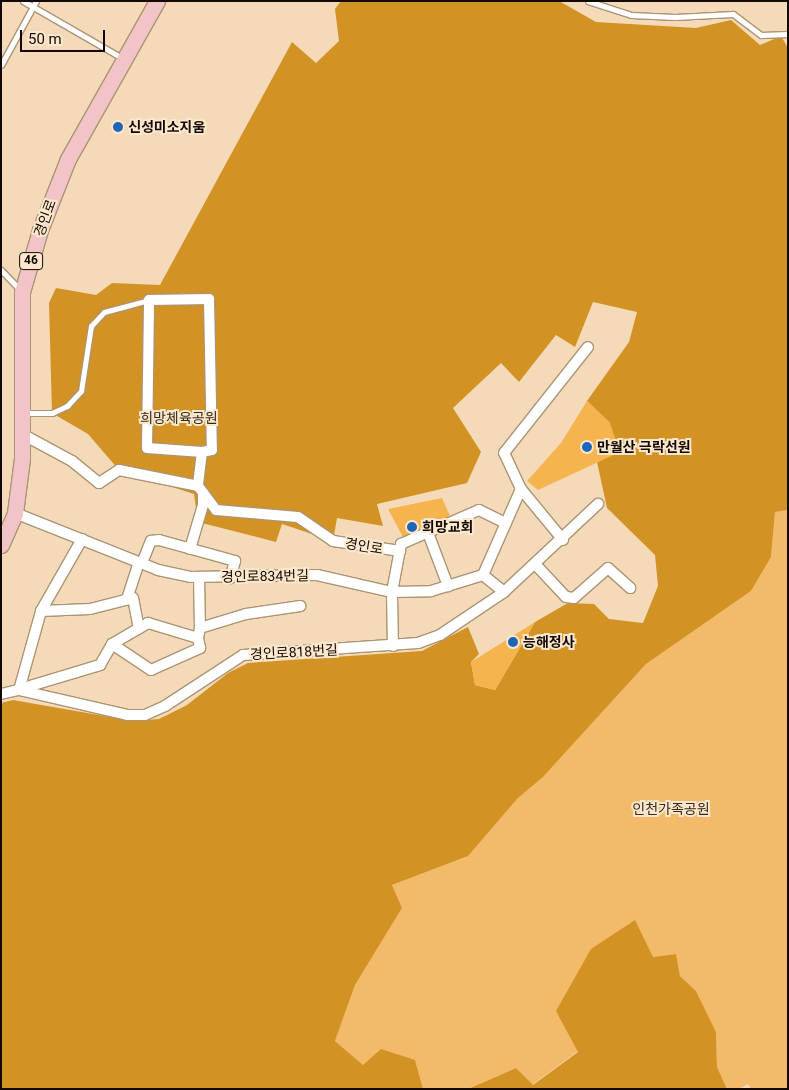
<!DOCTYPE html>
<meta charset="utf-8">
<style>
body{margin:0}
#map{position:relative;width:789px;height:1090px;overflow:hidden;background:#f4dab8;font-family:Roboto,"Noto Sans KR",sans-serif}
div>[style]{position:absolute}
.green>*{inset:0;background:#f3ba69}
.forest>*{inset:0;background:#d29224}
.building>*{inset:0;background:#f6b44f}
.roads{filter:drop-shadow(1px 0 #ab9474) drop-shadow(-1px 0 #ab9474) drop-shadow(0 1px #ab9474) drop-shadow(0 -1px #ab9474)}
.service>*{height:5px;margin:-2.5px;padding:0 2.5px;transform-origin:2.5px;border-radius:2.5px;background:#fff}
.minor>*{height:10px;margin:-5px;padding:0 5px;transform-origin:5px;border-radius:5px;background:#fff}
.primary>*{height:15px;margin:-7.5px;padding:0 7.5px;transform-origin:7.5px;border-radius:7.5px;background:#f2c4c7}
.dots>*{width:14px;height:14px;translate:-50% -50%;box-sizing:border-box;border:2px solid #fde8cd;border-radius:50%}
span{translate:-50% -50%;white-space:nowrap;text-align:center;line-height:1.15;-webkit-text-stroke:4px #fde8cd;paint-order:stroke}
.shield-label span{padding:1px 4px;background:#fde8cd;border:1px solid;border-radius:4px;-webkit-text-stroke-width:0}
.shield-label{font-size:12px;color:#120a02;font-weight:700}
.poi-label{font-size:14px;color:#120a02;font-weight:700}
.left{translate:0 -50%;text-align:left}
.street-label{font-size:14px;color:#120a02}
.park-label{font-size:14px;color:#352918}
.frame{position:absolute;inset:0;border:2px solid #120a02;pointer-events:none}
.scale{position:absolute;left:20px;top:30px;width:85px;height:22px;box-sizing:border-box;border:2px solid #120a02;border-top:0;padding-left:6px;font-size:15px;line-height:18px;white-space:nowrap;color:#120a02;-webkit-text-stroke:4px #fde8cd;paint-order:stroke}
</style>
<div id="map">
<div class="green">
<div style="clip-path:polygon(788px 510px,788px 1089px,751px 1089px,748px 1084px,739px 1089px,727px 1089px,717px 1067px,716px 1032px,696px 991px,680px 976px,676px 954px,653px 957px,578px 1051px,532px 1085px,516px 1068px,468px 1089px,423px 1089px,415px 1060px,363px 1065px,335px 1041px,355px 985px,402px 908px,392px 885px,468px 856px,518px 798px,543px 777px,646px 664px,751px 591px,771px 557px,775px 512px)"></div>
</div>
<div class="forest">
<div style="clip-path:polygon(341px 1px,559px 1px,596px 22px,696px 28px,731px 20px,760px 45px,781px 36px,788px 48px,788px 510px,775px 512px,771px 557px,751px 591px,646px 664px,543px 777px,518px 798px,468px 856px,392px 885px,402px 908px,355px 985px,335px 1041px,363px 1065px,381px 1049px,415px 1060px,423px 1089px,1px 1089px,1px 703px,13px 700px,133px 721px,159px 719px,187px 705px,228px 673px,248px 663px,422px 651px,468px 627px,479px 654px,471px 662px,475px 685px,495px 690px,535px 622px,568px 603px,594px 604px,609px 619px,643px 623px,658px 586px,655px 555px,607px 508px,597px 462px,610px 423px,587px 401px,629px 342px,637px 312px,593px 302px,575px 347px,556px 335px,519px 382px,501px 363px,453px 408px,481px 452px,467px 483px,377px 504px,383px 526px,337px 518px,333px 541px,282px 524px,276px 542px,198px 522px,194px 494px,119px 470px,88px 434px,52px 413px,49px 303px,56px 288px,96px 295px,112px 283px,160px 285px,292px 42px,316px 63px,339px 41px,335px 9px)"></div>
<div style="clip-path:polygon(635px 920px,653px 957px,676px 954px,680px 976px,696px 991px,716px 1032px,717px 1067px,727px 1089px,468px 1089px,516px 1068px,533px 1085px,578px 1052px,556px 1011px,591px 949px)"></div>
</div>
<div class="building">
<div style="clip-path:polygon(587px 401px,610px 423px,620px 452px,538px 490px,527px 481px,561px 443px)"></div>
<div style="clip-path:polygon(442px 498px,450px 516px,403px 537px,388px 509px)"></div>
<div style="clip-path:polygon(535px 622px,495px 690px,475px 685px,471px 662px)"></div>
</div>
<div class="roads">
<div class="service">
<div style="left:23px;top:1px;width:114px;rotate:29.9deg"></div>
<div style="left:588px;top:1px;width:45px;rotate:18deg"></div>
<div style="left:631px;top:15px;width:44px;rotate:2.6deg"></div>
<div style="left:675px;top:17px;width:58px;rotate:-3deg"></div>
<div style="left:733px;top:14px;width:35px;rotate:37deg"></div>
<div style="left:761px;top:35px;width:27px;rotate:-2deg"></div>
<div style="left:1px;top:65px;width:73px;rotate:-61.3deg"></div>
<div style="left:1px;top:270px;width:28px;rotate:46deg"></div>
<div style="left:24px;top:413px;width:28px"></div>
<div style="left:52px;top:413px;width:17px;rotate:-25deg"></div>
<div style="left:67px;top:406px;width:21px;rotate:-47deg"></div>
<div style="left:81px;top:391px;width:66px;rotate:-81.3deg"></div>
<div style="left:91px;top:326px;width:19px;rotate:-47deg"></div>
<div style="left:104px;top:312px;width:47px;rotate:-14.9deg"></div>
</div>
<div class="minor">
<div style="left:209px;top:299px;width:151px;rotate:88.9deg"></div>
<div style="left:212px;top:450px;width:10px;rotate:169deg"></div>
<div style="left:202px;top:452px;width:55px;rotate:-175.8deg"></div>
<div style="left:147px;top:448px;width:148px;rotate:-89.2deg"></div>
<div style="left:149px;top:300px;width:60px;rotate:-1deg"></div>
<div style="left:22px;top:434px;width:57px;rotate:28.4deg"></div>
<div style="left:72px;top:461px;width:35px;rotate:39deg"></div>
<div style="left:99px;top:483px;width:24px;rotate:-33deg"></div>
<div style="left:119px;top:470px;width:81px;rotate:11.4deg"></div>
<div style="left:202px;top:452px;width:34px;rotate:97deg"></div>
<div style="left:198px;top:486px;width:30px;rotate:53deg"></div>
<div style="left:216px;top:510px;width:82px;rotate:4.9deg"></div>
<div style="left:298px;top:517px;width:42px;rotate:34.4deg"></div>
<div style="left:333px;top:541px;width:68px;rotate:8.5deg"></div>
<div style="left:521px;top:489px;width:66px;rotate:50.5deg"></div>
<div style="left:15px;top:513px;width:154px;rotate:21.7deg"></div>
<div style="left:158px;top:570px;width:33px;rotate:12deg"></div>
<div style="left:190px;top:577px;width:127px;rotate:-0.9deg"></div>
<div style="left:317px;top:575px;width:77px;rotate:12.8deg"></div>
<div style="left:392px;top:592px;width:39px;rotate:-1deg"></div>
<div style="left:431px;top:591px;width:54px;rotate:-17.1deg"></div>
<div style="left:483px;top:575px;width:94px;rotate:-66.2deg"></div>
<div style="left:521px;top:489px;width:40px;rotate:-115deg"></div>
<div style="left:504px;top:453px;width:135px;rotate:-51.6deg"></div>
<div style="left:428px;top:533px;width:57px;rotate:69.3deg"></div>
<div style="left:190px;top:549px;width:46px;rotate:-73.5deg"></div>
<div style="left:203px;top:505px;width:12px;rotate:-90deg"></div>
<div style="left:142px;top:563px;width:24px;rotate:-68deg"></div>
<div style="left:151px;top:541px;width:8px;rotate:-7deg"></div>
<div style="left:159px;top:540px;width:79px;rotate:15.4deg"></div>
<div style="left:235px;top:561px;width:18px;rotate:106deg"></div>
<div style="left:535px;top:564px;width:45px;rotate:46.8deg"></div>
<div style="left:566px;top:597px;width:8px;rotate:7deg"></div>
<div style="left:574px;top:598px;width:45px;rotate:-41.4deg"></div>
<div style="left:608px;top:568px;width:30px;rotate:42deg"></div>
<div style="left:483px;top:575px;width:27px;rotate:39deg"></div>
<div style="left:199px;top:577px;width:51px;rotate:88.9deg"></div>
<div style="left:127px;top:599px;width:39px;rotate:-72deg"></div>
<div style="left:41px;top:611px;width:49px;rotate:-2.3deg"></div>
<div style="left:90px;top:609px;width:44px;rotate:-14.3deg"></div>
<div style="left:133px;top:598px;width:31px;rotate:79deg"></div>
<div style="left:112px;top:644px;width:47px;rotate:33.7deg"></div>
<div style="left:151px;top:670px;width:54px;rotate:-24.2deg"></div>
<div style="left:200px;top:648px;width:10px;rotate:-101deg"></div>
<div style="left:393px;top:646px;width:54px;rotate:-91.1deg"></div>
<div style="left:392px;top:592px;width:49px;rotate:-79.4deg"></div>
<div style="left:401px;top:544px;width:85px;rotate:-23.6deg"></div>
<div style="left:479px;top:510px;width:30px;rotate:26deg"></div>
<div style="left:20px;top:689px;width:84px;rotate:-16.7deg"></div>
<div style="left:100px;top:665px;width:24px;rotate:-60deg"></div>
<div style="left:112px;top:644px;width:42px;rotate:-30.3deg"></div>
<div style="left:148px;top:623px;width:52px;rotate:16.7deg"></div>
<div style="left:198px;top:638px;width:10px;rotate:-79deg"></div>
<div style="left:200px;top:628px;width:48px;rotate:-16.9deg"></div>
<div style="left:246px;top:614px;width:55px;rotate:-8.4deg"></div>
<div style="left:19px;top:690px;width:82px;rotate:-74.4deg"></div>
<div style="left:41px;top:611px;width:83px;rotate:-60.3deg"></div>
<div style="left:1px;top:694px;width:18px;rotate:-13deg"></div>
<div style="left:19px;top:690px;width:111px;rotate:13deg"></div>
<div style="left:127px;top:715px;width:18px"></div>
<div style="left:145px;top:715px;width:22px;rotate:-24deg"></div>
<div style="left:165px;top:706px;width:93px;rotate:-33.2deg"></div>
<div style="left:243px;top:655px;width:175px;rotate:-3.9deg"></div>
<div style="left:418px;top:643px;width:23px;rotate:-20deg"></div>
<div style="left:440px;top:635px;width:77px;rotate:-33.9deg"></div>
<div style="left:504px;top:592px;width:129px;rotate:-43.1deg"></div>
</div>
<div class="primary">
<div style="left:1px;top:545px;width:35px;rotate:-66deg"></div>
<div style="left:15px;top:513px;width:55px;rotate:-82.7deg"></div>
<div style="left:22px;top:458px;width:166px;rotate:-90deg"></div>
<div style="left:22px;top:292px;width:65px;rotate:-73.8deg"></div>
<div style="left:40px;top:230px;width:76px;rotate:-68.5deg"></div>
<div style="left:68px;top:159px;width:181px;rotate:-60.6deg"></div>
</div>
</div>
<div class="dots">
<div style="left:118px;top:127px;background:#1f65b6"></div>
<div style="left:587px;top:447px;background:#1f65b6"></div>
<div style="left:412px;top:527px;background:#1f65b6"></div>
<div style="left:513px;top:642px;background:#1f65b6"></div>
</div>
<div class="shield-label">
<span style="left:31px;top:261px">46</span>
</div>
<div class="poi-label">
<span class="left" style="left:128px;top:127px">신성미소지움</span>
<span class="left" style="left:597px;top:447px">만월산 극락선원</span>
<span class="left" style="left:422px;top:527px">희망교회</span>
<span class="left" style="left:523px;top:642px">능해정사</span>
</div>
<div class="street-label">
<span style="left:45px;top:218px;rotate:-70deg">경인로</span>
<span style="left:364px;top:546px;rotate:9deg">경인로</span>
<span style="left:265px;top:576px;rotate:-1deg">경인로834번길</span>
<span style="left:294px;top:652px;rotate:-3deg">경인로818번길</span>
</div>
<div class="park-label">
<span style="left:179px;top:418px">희망체육공원</span>
<span style="left:671px;top:809px">인천가족공원</span>
</div>
<div class="frame"></div>
<div class="scale">50 m</div>
</div>
